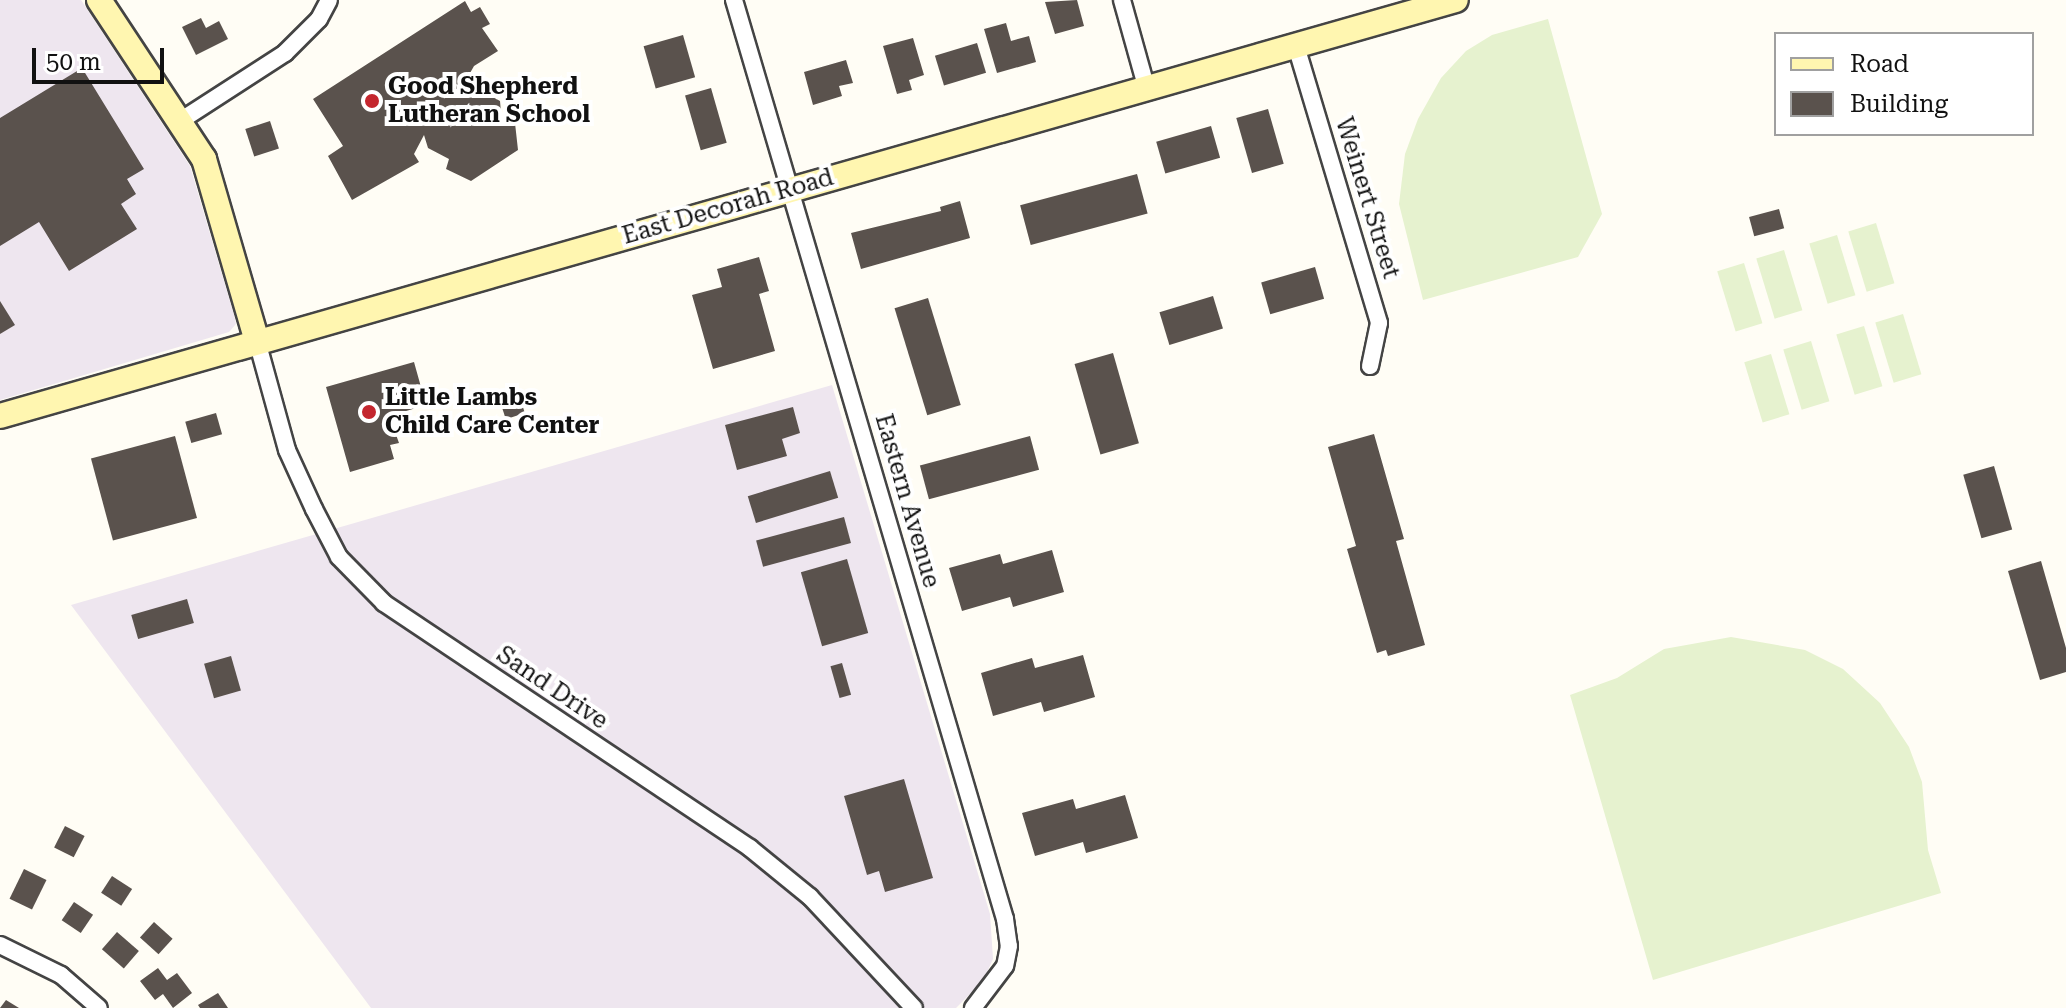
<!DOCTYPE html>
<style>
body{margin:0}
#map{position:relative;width:2066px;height:1008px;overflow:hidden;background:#fffdf5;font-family:"Roboto Serif",serif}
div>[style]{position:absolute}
.industrial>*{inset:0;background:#eee6ef}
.pitch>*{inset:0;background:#e6f2cf;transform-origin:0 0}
.building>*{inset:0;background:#5a524d;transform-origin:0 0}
.roads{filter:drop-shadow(2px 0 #444) drop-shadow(-2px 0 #444) drop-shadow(0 2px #444) drop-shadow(0 -2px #444)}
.street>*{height:16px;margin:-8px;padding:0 8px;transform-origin:8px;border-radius:8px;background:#fff}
.secondary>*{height:24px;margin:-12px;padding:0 12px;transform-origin:12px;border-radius:12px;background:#fff6b0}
.dots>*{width:22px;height:22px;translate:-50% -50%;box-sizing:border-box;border:4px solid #fff;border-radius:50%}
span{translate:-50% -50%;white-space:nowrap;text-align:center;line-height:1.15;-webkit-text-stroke:8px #fff;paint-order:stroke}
.poi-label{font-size:24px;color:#111;font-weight:700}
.left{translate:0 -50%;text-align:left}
.street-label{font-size:24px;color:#111}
.legend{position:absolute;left:1774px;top:32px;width:260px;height:104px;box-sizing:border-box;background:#fff;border:2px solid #a0a0a0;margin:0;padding:10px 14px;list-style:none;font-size:24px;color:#111}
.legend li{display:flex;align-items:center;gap:16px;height:40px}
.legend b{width:40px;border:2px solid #a0a0a0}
.scale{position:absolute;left:32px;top:48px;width:132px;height:36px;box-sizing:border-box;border:4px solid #111;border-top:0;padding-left:10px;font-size:24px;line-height:28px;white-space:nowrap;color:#111;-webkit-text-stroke:6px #fff;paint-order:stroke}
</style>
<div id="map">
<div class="industrial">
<div style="clip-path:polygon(0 0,81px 0,190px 166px,234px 315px,236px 324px,229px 332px,0 400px)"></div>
<div style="clip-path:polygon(832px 385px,990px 914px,993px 959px,983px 981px,956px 1008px,371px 1008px,71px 605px)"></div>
</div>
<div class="pitch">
<div style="clip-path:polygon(1548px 19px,1602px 214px,1578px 257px,1423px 300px,1399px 204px,1405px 154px,1418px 119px,1441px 78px,1466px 51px,1492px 35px)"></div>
<div style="left:1876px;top:223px;width:63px;height:29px;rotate:73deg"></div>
<div style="left:1837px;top:235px;width:63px;height:29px;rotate:73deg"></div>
<div style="left:1784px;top:250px;width:63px;height:29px;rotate:73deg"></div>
<div style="left:1744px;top:263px;width:63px;height:28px;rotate:73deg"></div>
<div style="left:1903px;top:314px;width:63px;height:29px;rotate:73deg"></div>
<div style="left:1864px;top:326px;width:63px;height:29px;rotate:73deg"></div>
<div style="left:1811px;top:341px;width:63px;height:29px;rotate:73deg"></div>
<div style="left:1771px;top:354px;width:63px;height:28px;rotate:73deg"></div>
<div style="clip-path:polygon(1731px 637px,1805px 650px,1843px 669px,1880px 703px,1909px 747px,1922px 782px,1928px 850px,1941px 893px,1653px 980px,1570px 695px,1617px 678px,1664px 649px)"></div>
</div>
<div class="building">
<div style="clip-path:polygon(1077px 0,1084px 26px,1055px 34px,1045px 2px)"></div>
<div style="clip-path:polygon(465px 1px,471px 12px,480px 7px,490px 24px,482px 28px,498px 51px,474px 66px,465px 82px,500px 101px,502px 124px,515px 123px,518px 150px,471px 181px,446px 169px,449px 159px,428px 148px,424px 135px,414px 154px,419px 162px,352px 200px,328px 156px,343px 146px,313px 99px)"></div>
<div style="clip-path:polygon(201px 18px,206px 28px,219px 21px,228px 39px,196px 55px,182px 27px)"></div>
<div style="clip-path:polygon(1006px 23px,1011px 41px,1029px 36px,1036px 62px,997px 73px,984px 29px)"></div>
<div style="left:683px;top:35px;width:44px;height:41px;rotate:74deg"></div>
<div style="clip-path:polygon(913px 38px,924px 75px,909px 80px,912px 90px,897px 94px,883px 46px)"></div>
<div style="left:977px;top:43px;width:31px;height:44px;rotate:73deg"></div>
<div style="clip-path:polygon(846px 60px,853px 83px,839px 86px,842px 96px,813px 105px,804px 72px)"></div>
<div style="clip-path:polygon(82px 68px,144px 169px,127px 179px,136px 194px,121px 204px,137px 229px,69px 271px,39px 222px,0 246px,0 118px)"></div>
<div style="left:711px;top:88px;width:57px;height:27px;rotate:74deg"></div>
<div style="left:1268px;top:109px;width:57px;height:33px;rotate:74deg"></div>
<div style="left:270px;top:121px;width:29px;height:26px;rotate:72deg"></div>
<div style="left:1211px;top:126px;width:33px;height:57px;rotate:74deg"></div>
<div style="left:1137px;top:174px;width:41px;height:121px;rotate:75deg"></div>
<div style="clip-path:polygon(960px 201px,970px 238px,861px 269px,851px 233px,941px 211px,940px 207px)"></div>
<div style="left:1779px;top:209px;width:20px;height:31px;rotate:75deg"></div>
<div style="clip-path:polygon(759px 257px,769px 291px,759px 294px,775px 351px,713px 369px,692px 295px,722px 287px,717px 269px)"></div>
<div style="left:1315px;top:267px;width:33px;height:56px;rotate:74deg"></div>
<div style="left:1213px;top:296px;width:34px;height:56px;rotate:73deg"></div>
<div style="left:928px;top:298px;width:112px;height:35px;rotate:73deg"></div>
<div style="clip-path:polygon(0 301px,15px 325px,0 334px)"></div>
<div style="left:1113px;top:353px;width:94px;height:40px;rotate:74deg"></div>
<div style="clip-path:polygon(414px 362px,426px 405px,383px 418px,387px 431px,394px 429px,399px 443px,390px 445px,394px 459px,350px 472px,326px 387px)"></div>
<div style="left:519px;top:395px;width:19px;height:20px;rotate:72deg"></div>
<div style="clip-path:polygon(793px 407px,800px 433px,782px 439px,787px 456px,737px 470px,725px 425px)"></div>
<div style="left:216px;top:413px;width:22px;height:32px;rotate:74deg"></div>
<div style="clip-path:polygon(1374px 434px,1404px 539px,1396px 541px,1425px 645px,1388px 656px,1386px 650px,1377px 653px,1347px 549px,1356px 546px,1328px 447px)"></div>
<div style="left:175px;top:436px;width:85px;height:87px;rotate:75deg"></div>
<div style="left:1030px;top:436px;width:35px;height:114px;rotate:75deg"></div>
<div style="left:1994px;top:466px;width:66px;height:32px;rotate:74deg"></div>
<div style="left:830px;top:471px;width:28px;height:86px;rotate:73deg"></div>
<div style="left:844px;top:517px;width:27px;height:91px;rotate:75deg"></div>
<div style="clip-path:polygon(1052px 550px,1064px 592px,1013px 607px,1010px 597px,962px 611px,949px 568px,1000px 554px,1003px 564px)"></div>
<div style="left:847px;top:559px;width:77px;height:48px;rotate:74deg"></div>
<div style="clip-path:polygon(2041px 561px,2066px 648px,2066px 672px,2040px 680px,2008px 571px)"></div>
<div style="left:187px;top:599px;width:25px;height:58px;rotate:74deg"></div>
<div style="clip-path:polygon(1083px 655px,1095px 697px,1044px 712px,1041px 702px,993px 716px,981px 673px,1032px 658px,1035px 668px)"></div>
<div style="left:231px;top:656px;width:36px;height:28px;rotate:74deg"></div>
<div style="left:842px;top:663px;width:33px;height:12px;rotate:74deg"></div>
<div style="clip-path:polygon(904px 779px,933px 878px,885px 892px,879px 871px,867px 875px,844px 796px)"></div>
<div style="clip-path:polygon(1125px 795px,1138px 838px,1086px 853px,1083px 842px,1035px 856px,1022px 813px,1073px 799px,1076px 809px)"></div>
<div style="left:65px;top:826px;width:22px;height:24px;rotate:27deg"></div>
<div style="left:24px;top:869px;width:25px;height:33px;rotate:26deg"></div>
<div style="left:112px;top:876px;width:24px;height:20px;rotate:33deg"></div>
<div style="left:74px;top:902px;width:23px;height:22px;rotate:34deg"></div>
<div style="left:154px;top:922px;width:25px;height:21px;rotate:42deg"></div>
<div style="left:117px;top:932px;width:29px;height:23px;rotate:41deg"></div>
<div style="clip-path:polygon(158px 968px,167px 980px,177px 973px,192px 993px,173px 1008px,163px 994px,155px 1000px,140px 981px)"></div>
<div style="clip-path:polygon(218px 993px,228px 1008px,200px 1008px,198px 1005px)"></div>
<div style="clip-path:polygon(6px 1000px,19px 1008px,0 1008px)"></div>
</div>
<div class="roads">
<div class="street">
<div style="left:734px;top:0;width:958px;rotate:73.57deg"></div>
<div style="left:1005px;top:919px;width:27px;rotate:82deg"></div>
<div style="left:1009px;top:946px;width:20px;rotate:101deg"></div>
<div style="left:1005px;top:966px;width:53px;rotate:127.3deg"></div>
<div style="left:1122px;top:0;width:89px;rotate:74.4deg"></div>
<div style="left:1296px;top:46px;width:289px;rotate:73.3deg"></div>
<div style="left:1379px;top:323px;width:44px;rotate:101.8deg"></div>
<div style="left:180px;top:121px;width:125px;rotate:-32.9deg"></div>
<div style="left:285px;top:53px;width:48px;rotate:-45deg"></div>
<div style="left:319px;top:19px;width:21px;rotate:-62deg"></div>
<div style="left:257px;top:341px;width:113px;rotate:74.6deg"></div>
<div style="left:287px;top:450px;width:65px;rotate:65.4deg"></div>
<div style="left:314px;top:509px;width:54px;rotate:62.5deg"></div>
<div style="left:339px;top:557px;width:64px;rotate:45.6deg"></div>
<div style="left:384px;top:603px;width:440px;rotate:33.8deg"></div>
<div style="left:750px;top:848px;width:77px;rotate:39.2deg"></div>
<div style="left:810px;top:897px;width:152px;rotate:46.9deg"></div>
<div style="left:0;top:945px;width:68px;rotate:26.2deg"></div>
<div style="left:61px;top:975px;width:50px;rotate:41deg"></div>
</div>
<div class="secondary">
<div style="left:99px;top:0;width:191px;rotate:56.6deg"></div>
<div style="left:204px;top:159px;width:190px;rotate:73.8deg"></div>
<div style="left:0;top:416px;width:1514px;rotate:-15.95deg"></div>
</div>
</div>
<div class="dots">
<div style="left:372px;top:101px;background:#c4262e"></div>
<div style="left:369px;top:412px;background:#c4262e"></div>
</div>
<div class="poi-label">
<span class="left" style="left:388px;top:101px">Good Shepherd<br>Lutheran School</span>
<span class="left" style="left:385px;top:412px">Little Lambs<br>Child Care Center</span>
</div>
<div class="street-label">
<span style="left:1367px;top:198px;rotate:73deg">Weinert Street</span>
<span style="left:728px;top:207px;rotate:-16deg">East Decorah Road</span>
<span style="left:907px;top:501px;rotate:74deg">Eastern Avenue</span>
<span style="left:552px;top:688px;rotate:34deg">Sand Drive</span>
</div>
<ul class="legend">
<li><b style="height:10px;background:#fff6b0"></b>Road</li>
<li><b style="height:22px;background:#5a524d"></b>Building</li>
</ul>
<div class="scale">50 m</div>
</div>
